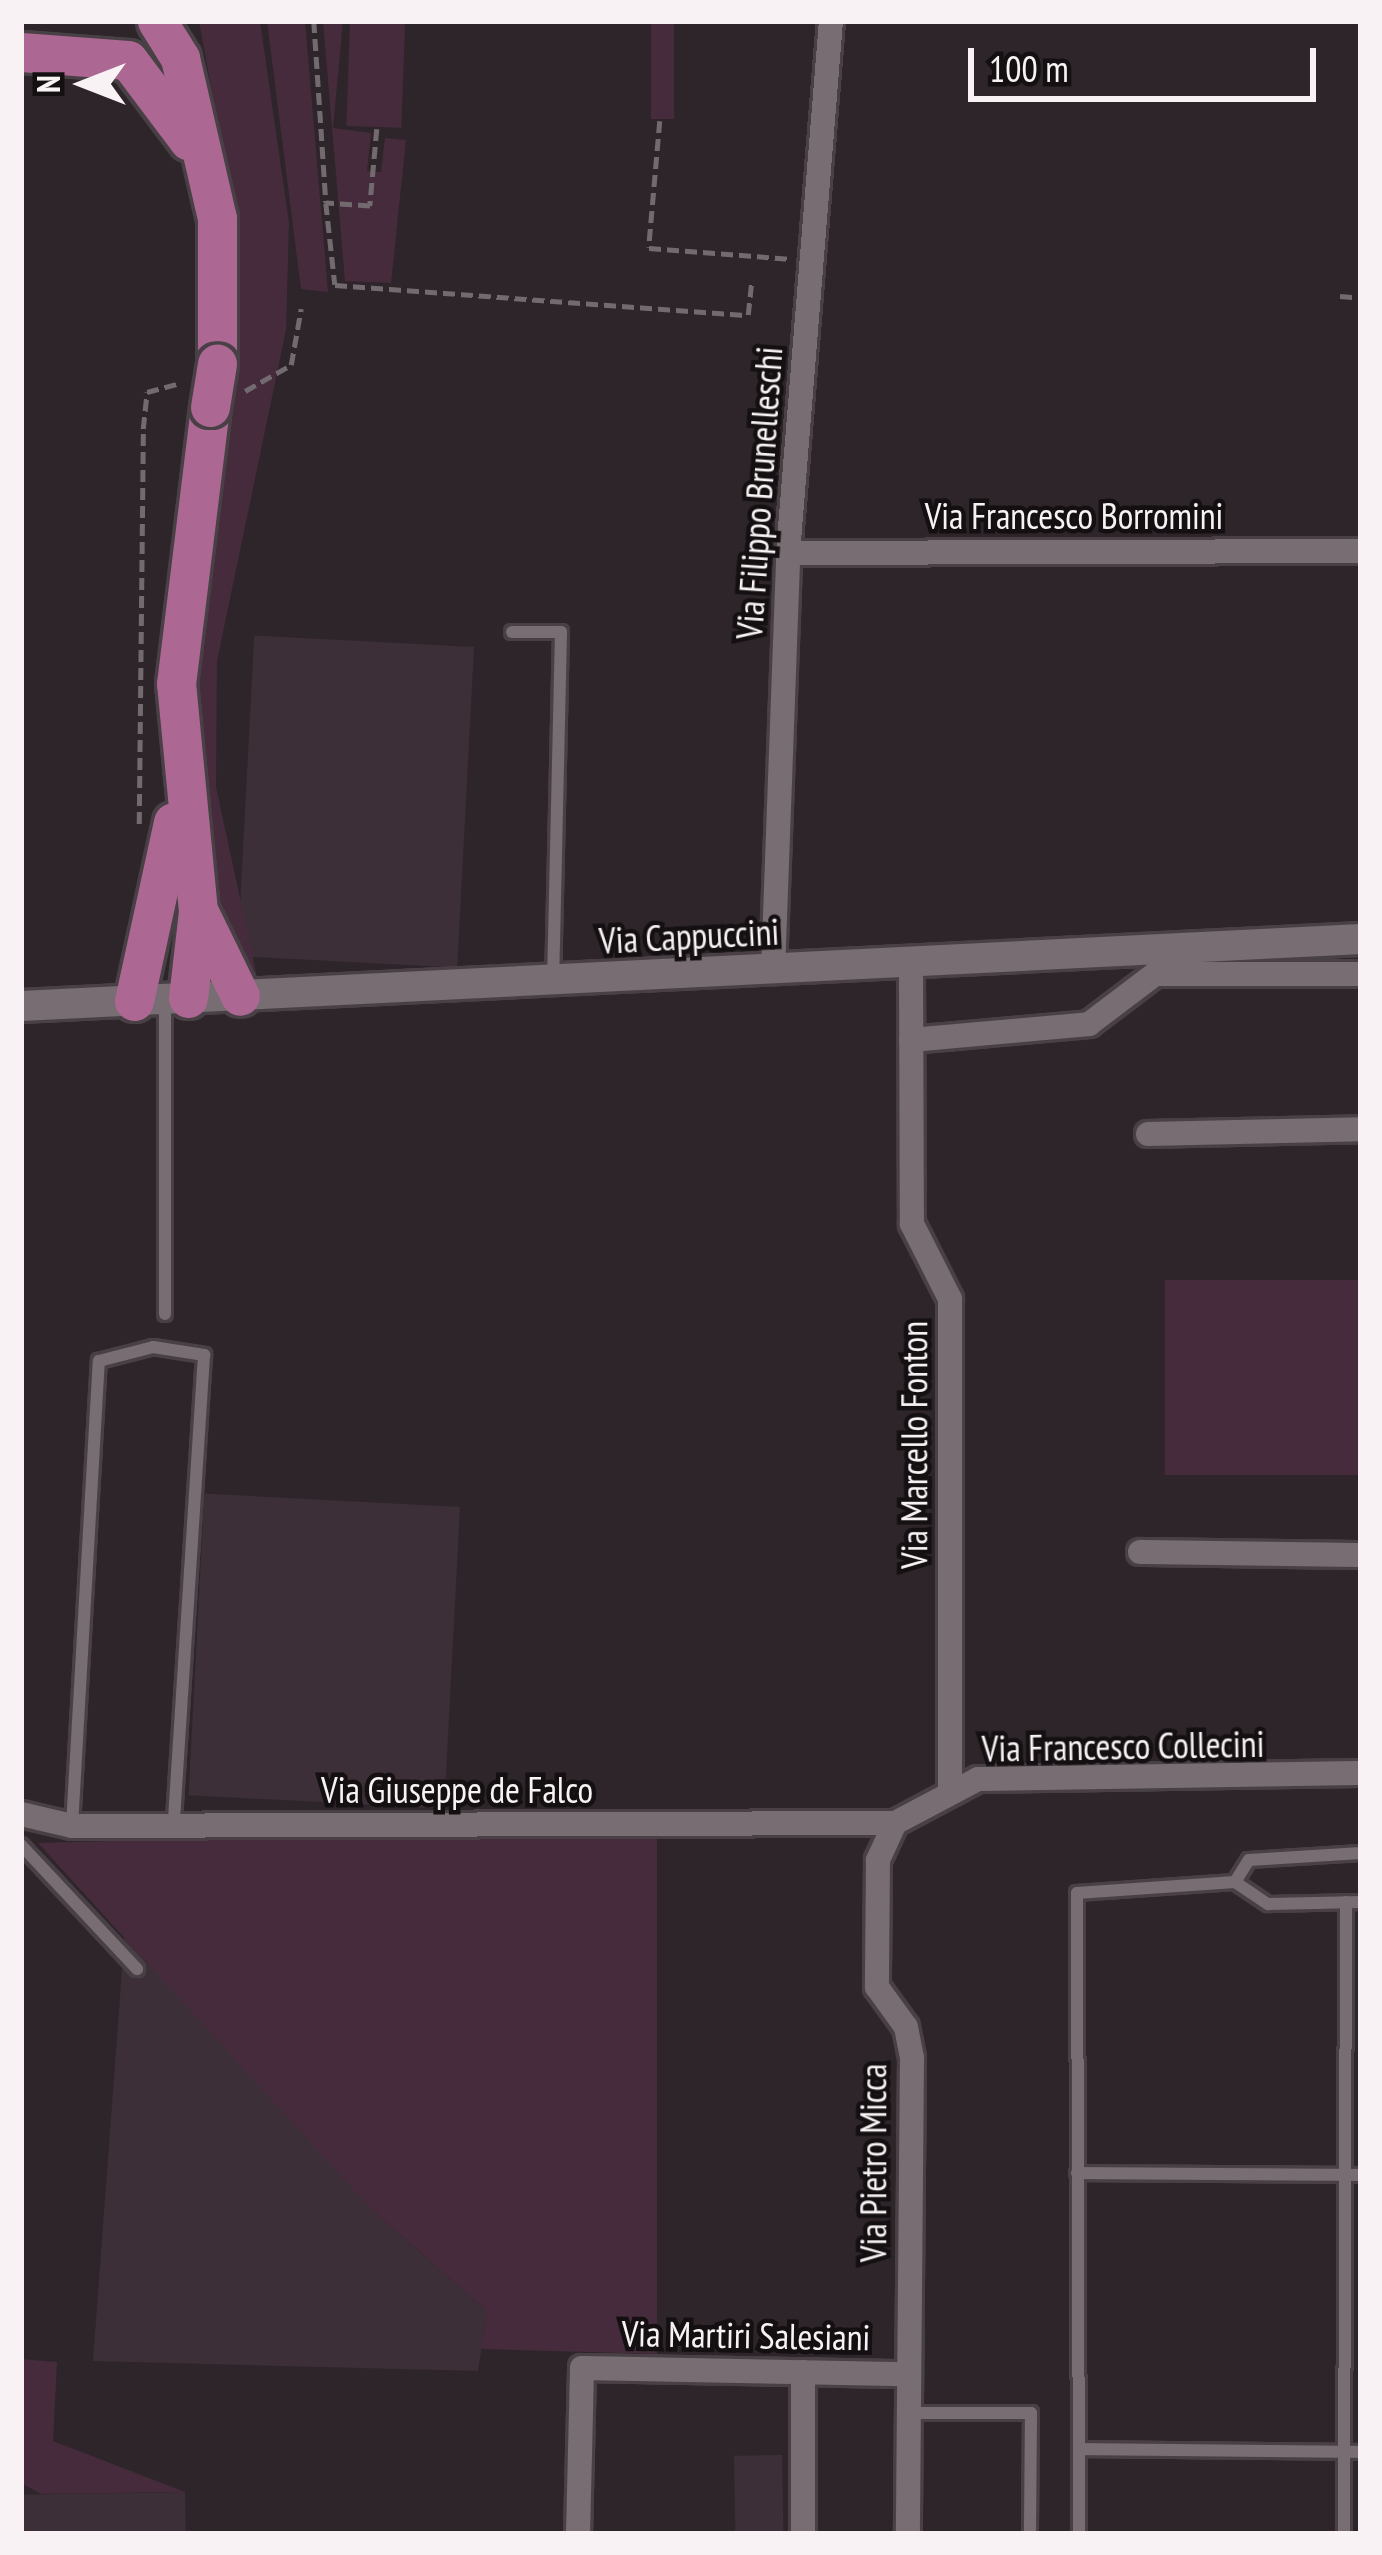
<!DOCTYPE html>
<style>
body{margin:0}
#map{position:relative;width:1382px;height:2555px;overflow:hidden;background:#2e252a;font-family:"PT Sans Narrow",sans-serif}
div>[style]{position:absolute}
.built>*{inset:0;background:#3d2f37;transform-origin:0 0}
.green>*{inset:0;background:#452b3b;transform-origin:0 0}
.path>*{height:4.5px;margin-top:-2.25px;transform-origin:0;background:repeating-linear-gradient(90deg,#726a6f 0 12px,transparent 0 18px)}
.roads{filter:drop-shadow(3px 0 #484045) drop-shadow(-3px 0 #484045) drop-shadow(0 3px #484045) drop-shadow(0 -3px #484045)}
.service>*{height:12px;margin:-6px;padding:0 6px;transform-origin:6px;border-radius:6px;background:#776d73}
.minor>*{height:24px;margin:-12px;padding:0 12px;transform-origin:12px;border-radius:12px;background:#776d73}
.tertiary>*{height:30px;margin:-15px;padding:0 15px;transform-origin:15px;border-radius:15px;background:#776d73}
.trunk>*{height:39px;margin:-19.5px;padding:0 19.5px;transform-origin:19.5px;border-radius:19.5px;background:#ac6892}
.bridges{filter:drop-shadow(3px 0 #484045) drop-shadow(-3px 0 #484045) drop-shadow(0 3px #484045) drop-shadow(0 -3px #484045)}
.trunk-bridge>*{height:39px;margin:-19.5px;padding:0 19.5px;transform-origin:19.5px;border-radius:19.5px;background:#ac6892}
span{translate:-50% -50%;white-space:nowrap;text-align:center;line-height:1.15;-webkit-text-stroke:9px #141012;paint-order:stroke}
.street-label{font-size:36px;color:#f8f2f5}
.frame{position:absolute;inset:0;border:24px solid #f8f2f5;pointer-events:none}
.north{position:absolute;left:24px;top:24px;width:120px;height:120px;-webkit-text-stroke:9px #141012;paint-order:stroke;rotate:270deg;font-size:33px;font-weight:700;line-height:48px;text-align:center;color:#f8f2f5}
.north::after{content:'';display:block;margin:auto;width:42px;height:54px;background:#f8f2f5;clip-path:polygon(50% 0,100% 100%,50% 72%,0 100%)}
.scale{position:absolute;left:968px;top:48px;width:348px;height:54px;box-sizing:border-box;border:6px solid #f8f2f5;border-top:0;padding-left:15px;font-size:36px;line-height:42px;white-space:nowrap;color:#f8f2f5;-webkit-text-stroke:9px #141012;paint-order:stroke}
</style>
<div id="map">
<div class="built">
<div style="left:474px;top:647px;width:321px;height:220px;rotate:93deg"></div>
<div style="left:460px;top:1507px;width:302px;height:256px;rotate:93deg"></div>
<div style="clip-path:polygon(125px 1930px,372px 2210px,487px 2311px,478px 2371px,93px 2361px)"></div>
<div style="left:782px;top:2455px;width:79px;height:48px;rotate:89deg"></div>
<div style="left:185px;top:2492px;width:42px;height:164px;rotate:89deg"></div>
</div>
<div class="green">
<div style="clip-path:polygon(199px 21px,260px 21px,289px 223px,286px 330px,217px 661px,216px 787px,257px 977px,217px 908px,192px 690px,238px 305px,234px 213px)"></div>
<div style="clip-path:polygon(267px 21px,305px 21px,328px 292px,301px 289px)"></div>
<div style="clip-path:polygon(323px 21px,343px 21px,333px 128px,371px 133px,367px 171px,381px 172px,385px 138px,406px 140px,391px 283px,345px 281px)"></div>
<div style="left:350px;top:21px;width:55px;height:105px;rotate:2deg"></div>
<div style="left:651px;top:21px;width:23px;height:98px"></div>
<div style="left:1165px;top:1280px;width:196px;height:195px"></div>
<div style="clip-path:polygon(657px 1825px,657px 2354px,481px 2349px,487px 2311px,372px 2210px,38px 1843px)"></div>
<div style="clip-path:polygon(21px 2359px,57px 2362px,53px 2441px,185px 2492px,41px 2494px,21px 2483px)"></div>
</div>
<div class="path">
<div style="left:314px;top:21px;width:182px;rotate:86.2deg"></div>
<div style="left:660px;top:121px;width:127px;rotate:95deg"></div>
<div style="left:649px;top:248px;width:143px;rotate:4.4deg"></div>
<div style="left:377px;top:129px;width:77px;rotate:95.2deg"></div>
<div style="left:370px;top:206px;width:44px;rotate:-176.1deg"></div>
<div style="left:326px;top:203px;width:82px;rotate:83.7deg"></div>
<div style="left:335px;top:285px;width:414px;rotate:4.2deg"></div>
<div style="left:748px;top:315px;width:31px;rotate:-84deg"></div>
<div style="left:1340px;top:296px;width:21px;rotate:5deg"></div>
<div style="left:245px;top:391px;width:53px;rotate:-29.5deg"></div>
<div style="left:291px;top:365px;width:57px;rotate:-79.9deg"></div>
<div style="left:139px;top:824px;width:395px;rotate:-89.4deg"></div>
<div style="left:143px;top:429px;width:37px;rotate:-84deg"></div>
<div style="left:147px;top:392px;width:35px;rotate:-15deg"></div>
</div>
<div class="roads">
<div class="service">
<div style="left:512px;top:632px;width:49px"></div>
<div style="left:561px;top:632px;width:345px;rotate:91.3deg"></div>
<div style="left:165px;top:1003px;width:311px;rotate:90deg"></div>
<div style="left:72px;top:1826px;width:466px;rotate:-86.7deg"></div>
<div style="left:99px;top:1361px;width:56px;rotate:-14.5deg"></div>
<div style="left:153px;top:1347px;width:52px;rotate:8.9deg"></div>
<div style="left:204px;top:1355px;width:471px;rotate:93.7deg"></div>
<div style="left:21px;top:1845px;width:170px;rotate:46.9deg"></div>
<div style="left:1235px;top:1882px;width:26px;rotate:-58deg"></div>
<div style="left:1249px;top:1860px;width:112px;rotate:-3.6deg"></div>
<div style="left:1077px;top:2173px;width:284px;rotate:0.4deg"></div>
<div style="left:908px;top:2413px;width:123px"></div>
<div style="left:1031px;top:2413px;width:121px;rotate:90.5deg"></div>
<div style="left:1079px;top:2449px;width:282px;rotate:0.6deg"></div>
<div style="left:1079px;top:2534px;width:641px;rotate:-90.18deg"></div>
<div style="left:1077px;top:1893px;width:158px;rotate:-4deg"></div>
<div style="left:1235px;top:1882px;width:40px;rotate:34deg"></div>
<div style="left:1268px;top:1904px;width:93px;rotate:-1.2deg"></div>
<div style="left:1344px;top:2534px;width:632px;rotate:-89.82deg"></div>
</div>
<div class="minor">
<div style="left:788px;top:553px;width:573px;rotate:-0.2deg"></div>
<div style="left:911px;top:965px;width:259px;rotate:89.8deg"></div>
<div style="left:912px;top:1224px;width:84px;rotate:63.1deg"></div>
<div style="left:950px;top:1299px;width:492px;rotate:90deg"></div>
<div style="left:773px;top:971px;width:418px;rotate:-87.9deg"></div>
<div style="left:788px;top:553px;width:534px;rotate:-85.38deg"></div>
<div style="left:911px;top:1040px;width:179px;rotate:-5.1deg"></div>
<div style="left:1089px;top:1024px;width:83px;rotate:-37.1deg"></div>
<div style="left:1155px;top:974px;width:206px"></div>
<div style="left:1148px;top:1134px;width:213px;rotate:-1.3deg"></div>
<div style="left:1140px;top:1552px;width:221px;rotate:0.8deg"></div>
<div style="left:21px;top:1814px;width:52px;rotate:13.2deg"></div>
<div style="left:72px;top:1826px;width:823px;rotate:-0.21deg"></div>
<div style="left:895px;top:1823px;width:94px;rotate:-27.9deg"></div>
<div style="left:978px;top:1779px;width:383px;rotate:-0.9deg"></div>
<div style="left:895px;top:1823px;width:41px;rotate:114.7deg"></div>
<div style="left:878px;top:1860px;width:127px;rotate:90.5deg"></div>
<div style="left:877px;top:1987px;width:49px;rotate:54.1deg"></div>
<div style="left:906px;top:2027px;width:32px;rotate:79deg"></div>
<div style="left:912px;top:2058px;width:476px;rotate:90.5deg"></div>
<div style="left:803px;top:2372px;width:162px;rotate:90deg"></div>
<div style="left:578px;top:2534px;width:166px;rotate:-88.6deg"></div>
<div style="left:582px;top:2368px;width:326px;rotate:1.1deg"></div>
</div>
<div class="tertiary">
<div style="left:21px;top:1006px;width:1342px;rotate:-2.86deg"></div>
</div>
<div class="trunk">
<div style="left:157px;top:21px;width:44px;rotate:58.1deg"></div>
<div style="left:180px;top:58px;width:164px;rotate:77deg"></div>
<div style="left:217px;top:218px;width:146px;rotate:90deg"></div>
<div style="left:21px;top:52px;width:107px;rotate:4.3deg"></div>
<div style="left:128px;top:60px;width:101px;rotate:53deg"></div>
<div style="left:200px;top:914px;width:91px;rotate:64deg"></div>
<div style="left:188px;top:998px;width:88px;rotate:-83.4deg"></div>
<div style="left:198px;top:911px;width:228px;rotate:-95.5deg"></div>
<div style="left:176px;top:684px;width:279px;rotate:-83deg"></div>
<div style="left:134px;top:1001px;width:183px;rotate:-77.7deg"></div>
</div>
</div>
<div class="bridges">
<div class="trunk-bridge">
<div style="left:210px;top:407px;width:44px;rotate:-80.8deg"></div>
</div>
</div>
<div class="street-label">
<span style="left:759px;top:493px;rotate:-86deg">Via Filippo Brunelleschi</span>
<span style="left:1074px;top:516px">Via Francesco Borromini</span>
<span style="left:689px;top:936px;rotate:-3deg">Via Cappuccini</span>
<span style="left:914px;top:1445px;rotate:-90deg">Via Marcello Fonton</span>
<span style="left:1123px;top:1746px;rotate:-1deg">Via Francesco Collecini</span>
<span style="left:457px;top:1790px">Via Giuseppe de Falco</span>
<span style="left:873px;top:2163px;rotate:-90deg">Via Pietro Micca</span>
<span style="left:746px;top:2335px;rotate:1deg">Via Martiri Salesiani</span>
</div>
<div class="frame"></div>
<div class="north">N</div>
<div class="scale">100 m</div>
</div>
